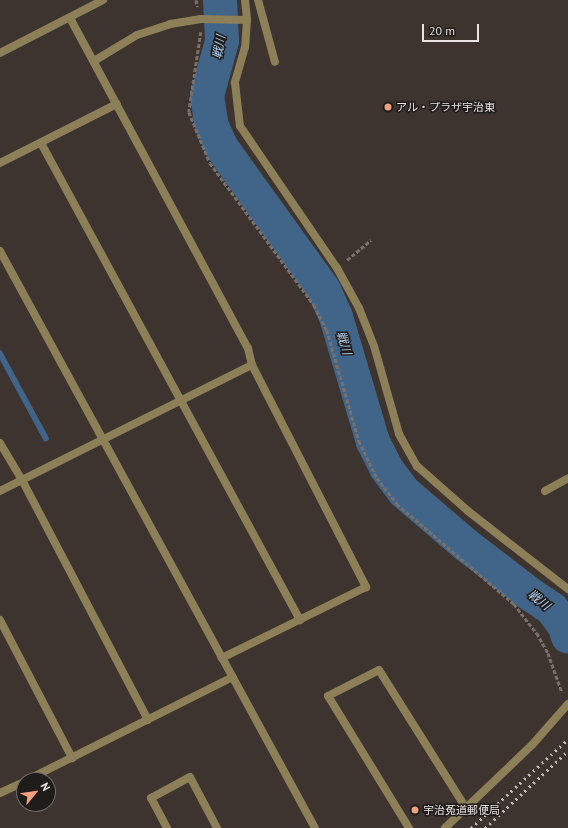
<!DOCTYPE html>
<meta charset="utf-8">
<style>
body{margin:0}
#map{position:relative;width:568px;height:828px;overflow:hidden;background:#3d332f;font-family:"PT Sans","Noto Sans JP",sans-serif}
div>[style]{position:absolute}
.stream>*{height:5.5px;margin:-2.75px;padding:0 2.75px;transform-origin:2.75px;border-radius:2.75px;background:#416589}
.river>*{height:34px;margin:-17px;padding:0 17px;transform-origin:17px;border-radius:17px;background:#416589}
.path>*{height:2.5px;margin-top:-1.25px;transform-origin:0;background:repeating-linear-gradient(90deg,#79706c 0 4px,transparent 0 6px)}
.service>*{height:8px;margin:-4px;padding:0 4px;transform-origin:4px;border-radius:4px;background:#8d7f57}
.pedestrian>*{height:8px;margin:-4px;padding:0 4px;transform-origin:4px;border-radius:4px;background:#8d7f57}
.minor>*{height:8px;margin:-4px;padding:0 4px;transform-origin:4px;border-radius:4px;background:#8d7f57}
.tertiary>*{height:8px;margin:-4px;padding:0 4px;transform-origin:4px;border-radius:4px;background:#8d7f57}
.rail>*{height:3px;margin-top:-1.5px;transform-origin:0;background:repeating-linear-gradient(90deg,#c1b9b6 0 2px,transparent 0 6px)}
.dots>*{width:11px;height:11px;translate:-50% -50%;box-sizing:border-box;border:2px solid #201c1a;border-radius:50%}
span{translate:-50% -50%;white-space:nowrap;text-align:center;line-height:1.15;-webkit-text-stroke:3px #201c1a;paint-order:stroke}
.poi-label{font-size:11px;color:#ebe4e1}
.left{translate:0 -50%;text-align:left}
.water-label{font-size:12px;color:#b5d6fa;font-style:italic}
.north{position:absolute;left:16px;top:772px;width:40px;height:40px;box-sizing:border-box;background:#201c1a;border:1px solid #716c6a;border-radius:50%;rotate:61deg;font-size:11px;font-weight:700;line-height:16px;text-align:center;color:#ebe4e1}
.north::after{content:'';display:block;margin:auto;width:14px;height:18px;background:#f1a17d;clip-path:polygon(50% 0,100% 100%,50% 72%,0 100%)}
.scale{position:absolute;left:422px;top:24px;width:57px;height:18px;box-sizing:border-box;border:2px solid #ebe4e1;border-top:0;padding-left:5px;font-size:12px;line-height:14px;white-space:nowrap;color:#ebe4e1;-webkit-text-stroke:3px #201c1a;paint-order:stroke}
</style>
<div id="map">
<div class="stream">
<div style="left:0;top:353px;width:97px;rotate:61.6deg"></div>
</div>
<div class="river">
<div style="left:220px;top:0;width:41px;rotate:87.2deg"></div>
<div style="left:222px;top:41px;width:57px;rotate:105.3deg"></div>
<div style="left:207px;top:96px;width:30px;rotate:81deg"></div>
<div style="left:212px;top:126px;width:24px;rotate:66deg"></div>
<div style="left:222px;top:148px;width:175px;rotate:54.3deg"></div>
<div style="left:324px;top:290px;width:30px;rotate:66deg"></div>
<div style="left:336px;top:317px;width:130px;rotate:73.5deg"></div>
<div style="left:373px;top:442px;width:29px;rotate:63deg"></div>
<div style="left:386px;top:468px;width:30px;rotate:53deg"></div>
<div style="left:404px;top:492px;width:82px;rotate:40.5deg"></div>
<div style="left:466px;top:545px;width:81px;rotate:37.4deg"></div>
<div style="left:530px;top:594px;width:27px;rotate:34deg"></div>
<div style="left:552px;top:609px;width:22px;rotate:54deg"></div>
<div style="left:565px;top:627px;width:10px;rotate:73deg"></div>
</div>
<div class="path">
<div style="left:196px;top:0;width:7px;rotate:74deg"></div>
<div style="left:201px;top:32px;width:81px;rotate:98.5deg"></div>
<div style="left:189px;top:112px;width:55px;rotate:67.6deg"></div>
<div style="left:210px;top:163px;width:176px;rotate:53.8deg"></div>
<div style="left:314px;top:305px;width:28px;rotate:63deg"></div>
<div style="left:327px;top:330px;width:116px;rotate:73.9deg"></div>
<div style="left:359px;top:441px;width:41px;rotate:64.1deg"></div>
<div style="left:377px;top:478px;width:33px;rotate:52deg"></div>
<div style="left:397px;top:504px;width:154px;rotate:40.5deg"></div>
<div style="left:514px;top:604px;width:37px;rotate:52deg"></div>
<div style="left:537px;top:633px;width:23px;rotate:61deg"></div>
<div style="left:548px;top:653px;width:41px;rotate:70.3deg"></div>
<div style="left:347px;top:260px;width:31px;rotate:-40deg"></div>
</div>
<div class="service">
<div style="left:545px;top:491px;width:26px;rotate:-29deg"></div>
<div style="left:0;top:620px;width:156px;rotate:62.4deg"></div>
<div style="left:167px;top:828px;width:34px;rotate:-118deg"></div>
<div style="left:151px;top:798px;width:44px;rotate:-28.3deg"></div>
<div style="left:190px;top:777px;width:58px;rotate:62.1deg"></div>
<div style="left:409px;top:828px;width:155px;rotate:-121.5deg"></div>
<div style="left:328px;top:696px;width:57px;rotate:-27deg"></div>
<div style="left:379px;top:670px;width:163px;rotate:57.8deg"></div>
</div>
<div class="pedestrian">
<div style="left:94px;top:61px;width:50px;rotate:-31.2deg"></div>
<div style="left:137px;top:35px;width:35px;rotate:-18deg"></div>
<div style="left:170px;top:24px;width:30px;rotate:-9deg"></div>
<div style="left:200px;top:19px;width:47px;rotate:1.2deg"></div>
</div>
<div class="minor">
<div style="left:245px;top:0;width:20px;rotate:84deg"></div>
<div style="left:247px;top:20px;width:27px;rotate:94deg"></div>
<div style="left:245px;top:47px;width:37px;rotate:106deg"></div>
<div style="left:235px;top:83px;width:43px;rotate:83.4deg"></div>
<div style="left:240px;top:126px;width:172px;rotate:55.7deg"></div>
<div style="left:337px;top:268px;width:46px;rotate:61.2deg"></div>
<div style="left:359px;top:308px;width:41px;rotate:68.5deg"></div>
<div style="left:374px;top:346px;width:91px;rotate:74.1deg"></div>
<div style="left:399px;top:434px;width:37px;rotate:61deg"></div>
<div style="left:417px;top:466px;width:68px;rotate:41.4deg"></div>
<div style="left:468px;top:511px;width:127px;rotate:38deg"></div>
<div style="left:258px;top:0;width:64px;rotate:74.7deg"></div>
<div style="left:70px;top:18px;width:375px;rotate:61.7deg"></div>
<div style="left:248px;top:348px;width:17px;rotate:77deg"></div>
<div style="left:252px;top:365px;width:250px;rotate:62.8deg"></div>
<div style="left:366px;top:587px;width:161px;rotate:153.8deg"></div>
<div style="left:0;top:53px;width:116px;rotate:-27.2deg"></div>
<div style="left:41px;top:143px;width:543px;rotate:61.5deg"></div>
<div style="left:0;top:163px;width:131px;rotate:-26.8deg"></div>
<div style="left:0;top:251px;width:657px;rotate:61.37deg"></div>
<div style="left:0;top:443px;width:43px;rotate:59.3deg"></div>
<div style="left:22px;top:480px;width:271px;rotate:62.3deg"></div>
<div style="left:0;top:491px;width:282px;rotate:-26.6deg"></div>
<div style="left:27px;top:780px;width:230px;rotate:-26.6deg"></div>
<div style="left:0;top:793px;width:26px;rotate:-25deg"></div>
<div style="left:445px;top:828px;width:29px;rotate:-44deg"></div>
</div>
<div class="tertiary">
<div style="left:466px;top:808px;width:91px;rotate:-43.7deg"></div>
<div style="left:532px;top:745px;width:55px;rotate:-48.7deg"></div>
</div>
<div class="rail">
<div style="left:471px;top:828px;width:132px;rotate:-42.5deg"></div>
<div style="left:485px;top:828px;width:113px;rotate:-42.9deg"></div>
</div>
<div class="dots">
<div style="left:388px;top:107px;background:#f1a17d"></div>
<div style="left:415px;top:810px;background:#f1a17d"></div>
</div>
<div class="poi-label">
<span class="left" style="left:396px;top:107px">アル・プラザ宇治東</span>
<span class="left" style="left:423px;top:810px">宇治菟道郵便局</span>
</div>
<div class="water-label">
<span style="left:219px;top:47px;rotate:-80deg">戦川</span>
<span style="left:344px;top:343px;rotate:74deg">戦川</span>
<span style="left:539px;top:600px;rotate:38deg">戦川</span>
</div>
<div class="north">N</div>
<div class="scale">20 m</div>
</div>
